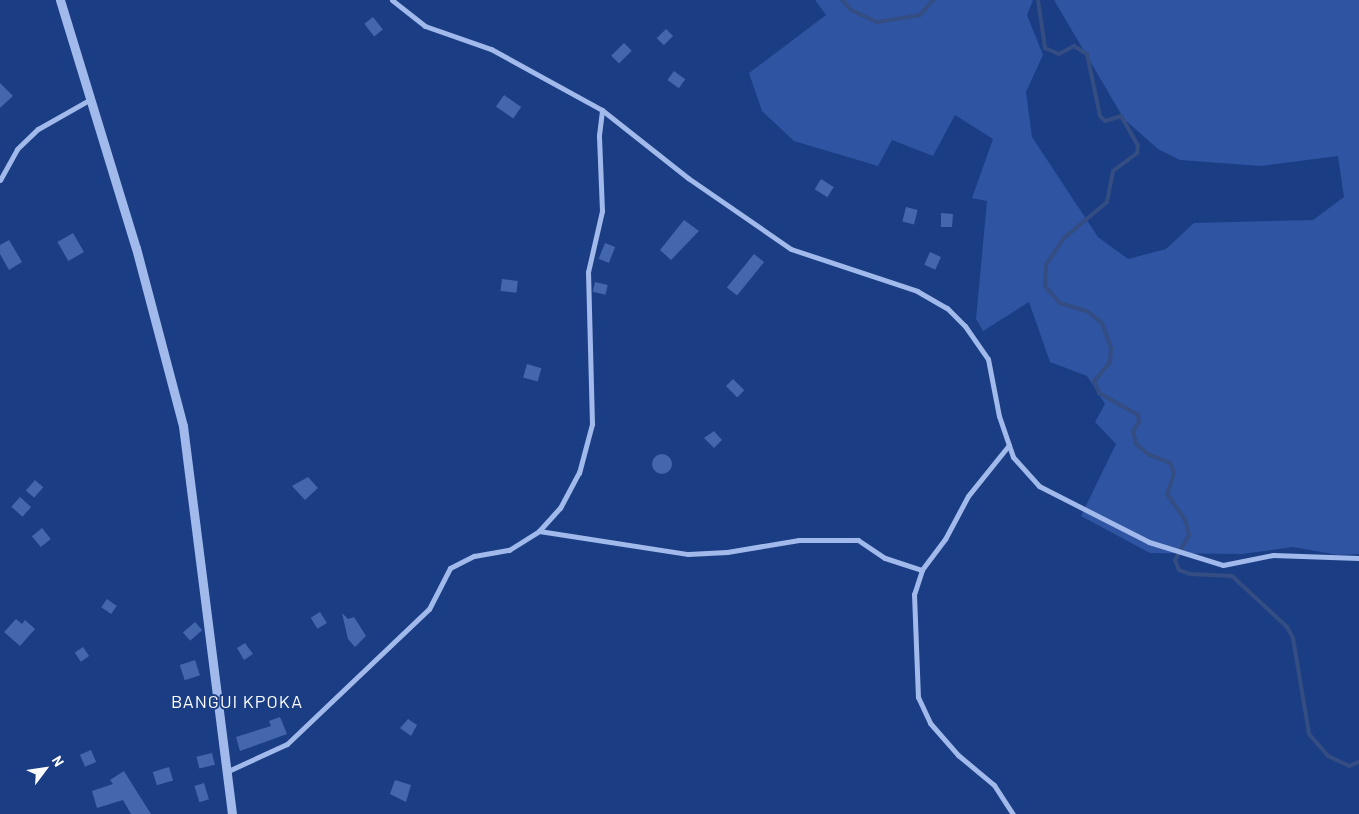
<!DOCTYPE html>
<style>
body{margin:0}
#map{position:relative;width:1359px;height:814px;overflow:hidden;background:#1b3d84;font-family:Barlow,sans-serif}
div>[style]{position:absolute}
.green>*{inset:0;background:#2e54a2}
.stream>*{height:4px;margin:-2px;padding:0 2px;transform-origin:2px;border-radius:2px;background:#344d82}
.building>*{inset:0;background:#4466ad;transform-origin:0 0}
.round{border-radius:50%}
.minor>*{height:5px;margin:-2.5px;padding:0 2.5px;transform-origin:2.5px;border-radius:2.5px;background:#a1baeb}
.tertiary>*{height:9px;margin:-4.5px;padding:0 4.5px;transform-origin:4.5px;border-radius:4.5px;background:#a1baeb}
span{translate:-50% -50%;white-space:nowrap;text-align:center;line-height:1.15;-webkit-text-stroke:4px #1b3d84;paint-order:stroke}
.quarter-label{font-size:18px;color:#fff;letter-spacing:1px}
.north{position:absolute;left:20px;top:744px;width:50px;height:50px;-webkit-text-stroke:4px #1b3d84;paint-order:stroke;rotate:59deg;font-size:14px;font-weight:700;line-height:20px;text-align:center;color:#fff}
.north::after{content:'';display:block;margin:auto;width:18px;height:22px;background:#fff;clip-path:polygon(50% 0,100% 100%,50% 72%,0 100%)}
</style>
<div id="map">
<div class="green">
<div style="clip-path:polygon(815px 0,1033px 0,1027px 15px,1043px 55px,1026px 92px,1032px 137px,1098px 237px,1128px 259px,1166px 249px,1194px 223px,1313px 220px,1344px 197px,1338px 156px,1261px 166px,1180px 160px,1158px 149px,1124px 119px,1054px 0,1359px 0,1359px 554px,1338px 555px,1293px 547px,1242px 554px,1150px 553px,1081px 516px,1116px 444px,1095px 422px,1105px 404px,1087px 376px,1050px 362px,1029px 302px,983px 331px,976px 319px,987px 201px,972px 198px,993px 139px,955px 115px,933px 156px,892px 140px,878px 166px,794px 141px,762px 111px,749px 73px,826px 15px)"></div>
</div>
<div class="stream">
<div style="left:842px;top:0;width:13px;rotate:48deg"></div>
<div style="left:851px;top:10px;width:29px;rotate:25deg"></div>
<div style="left:877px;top:22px;width:44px;rotate:-9.2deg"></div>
<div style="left:920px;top:15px;width:20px;rotate:-49deg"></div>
<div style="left:1038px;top:0;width:49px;rotate:81.7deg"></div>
<div style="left:1045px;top:48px;width:15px;rotate:23deg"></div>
<div style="left:1059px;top:54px;width:17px;rotate:-28deg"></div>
<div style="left:1074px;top:46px;width:15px;rotate:32deg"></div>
<div style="left:1087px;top:54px;width:63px;rotate:78.2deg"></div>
<div style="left:1100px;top:116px;width:7px;rotate:45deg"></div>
<div style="left:1105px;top:121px;width:17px;rotate:-17deg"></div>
<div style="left:1121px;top:116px;width:34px;rotate:60deg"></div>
<div style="left:1138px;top:146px;width:7px;rotate:98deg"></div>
<div style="left:1137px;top:153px;width:30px;rotate:143deg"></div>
<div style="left:1113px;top:171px;width:32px;rotate:101deg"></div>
<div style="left:1107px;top:202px;width:56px;rotate:140.1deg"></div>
<div style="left:1064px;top:238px;width:32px;rotate:124deg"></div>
<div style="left:1046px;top:265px;width:21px;rotate:93deg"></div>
<div style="left:1045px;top:286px;width:23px;rotate:49deg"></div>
<div style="left:1060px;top:303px;width:28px;rotate:17deg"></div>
<div style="left:1087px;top:311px;width:19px;rotate:39deg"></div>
<div style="left:1102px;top:323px;width:27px;rotate:70deg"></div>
<div style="left:1111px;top:348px;width:14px;rotate:94deg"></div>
<div style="left:1110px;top:362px;width:25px;rotate:130deg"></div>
<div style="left:1094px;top:381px;width:13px;rotate:67deg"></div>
<div style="left:1099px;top:393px;width:45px;rotate:29.4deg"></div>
<div style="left:1138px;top:415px;width:7px;rotate:82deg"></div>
<div style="left:1139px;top:422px;width:11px;rotate:124deg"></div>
<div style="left:1133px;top:431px;width:13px;rotate:77deg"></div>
<div style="left:1136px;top:444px;width:16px;rotate:40deg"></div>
<div style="left:1148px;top:454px;width:24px;rotate:22deg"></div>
<div style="left:1170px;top:463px;width:11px;rotate:68deg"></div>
<div style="left:1174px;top:473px;width:22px;rotate:108deg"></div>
<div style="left:1167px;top:494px;width:32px;rotate:55deg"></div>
<div style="left:1185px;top:520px;width:16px;rotate:75deg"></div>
<div style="left:1189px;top:535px;width:29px;rotate:119deg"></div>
<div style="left:1175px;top:560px;width:11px;rotate:68deg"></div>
<div style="left:1179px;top:570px;width:12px;rotate:20deg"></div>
<div style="left:1190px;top:574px;width:42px;rotate:2.7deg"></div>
<div style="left:1232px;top:576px;width:75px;rotate:42.8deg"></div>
<div style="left:1287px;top:627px;width:13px;rotate:61deg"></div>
<div style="left:1293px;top:638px;width:97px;rotate:80.5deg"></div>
<div style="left:1309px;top:734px;width:29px;rotate:49deg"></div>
<div style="left:1328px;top:756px;width:23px;rotate:25deg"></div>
<div style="left:1349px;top:766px;width:11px;rotate:-22deg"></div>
</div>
<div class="building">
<div style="left:373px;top:17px;width:16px;height:11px;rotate:52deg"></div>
<div style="left:666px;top:29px;width:10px;height:13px;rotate:45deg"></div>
<div style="left:624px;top:43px;width:11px;height:18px;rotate:45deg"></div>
<div style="left:674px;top:71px;width:14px;height:11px;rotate:36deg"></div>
<div style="clip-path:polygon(0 83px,13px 96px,0 108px)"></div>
<div style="left:504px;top:95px;width:21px;height:14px;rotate:35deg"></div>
<div style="left:821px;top:179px;width:15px;height:12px;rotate:32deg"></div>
<div style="left:906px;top:207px;width:12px;height:15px;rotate:14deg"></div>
<div style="clip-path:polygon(941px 213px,953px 214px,952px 227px,941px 227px)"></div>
<div style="clip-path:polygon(684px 220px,699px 231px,671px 260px,660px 250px)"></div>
<div style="left:73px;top:233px;width:22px;height:18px;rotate:60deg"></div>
<div style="clip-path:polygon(9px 240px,22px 262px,9px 270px,0 254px,0 245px)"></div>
<div style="left:605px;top:243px;width:11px;height:17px;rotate:22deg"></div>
<div style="left:930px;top:252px;width:12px;height:14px;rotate:24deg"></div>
<div style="left:754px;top:254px;width:13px;height:43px;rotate:39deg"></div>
<div style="left:502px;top:279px;width:16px;height:12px;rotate:7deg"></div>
<div style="left:595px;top:282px;width:13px;height:10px;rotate:13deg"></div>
<div style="left:527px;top:364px;width:15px;height:14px;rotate:16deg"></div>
<div style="left:733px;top:379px;width:16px;height:10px;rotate:45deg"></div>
<div style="clip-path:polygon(714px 431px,722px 440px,714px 448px,704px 438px)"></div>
<div class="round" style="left:652px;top:454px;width:20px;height:20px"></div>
<div style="clip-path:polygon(308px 477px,318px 488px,305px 500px,292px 486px)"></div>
<div style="left:35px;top:480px;width:11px;height:14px;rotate:41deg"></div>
<div style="left:20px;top:497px;width:15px;height:13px;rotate:42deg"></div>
<div style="left:42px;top:528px;width:14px;height:13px;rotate:51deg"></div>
<div style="left:107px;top:599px;width:12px;height:10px;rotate:35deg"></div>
<div style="left:320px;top:612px;width:13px;height:11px;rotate:58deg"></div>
<div style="clip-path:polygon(342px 613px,348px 619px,354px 617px,366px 636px,355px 647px,348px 639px)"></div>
<div style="clip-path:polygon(16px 619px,22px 624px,25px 620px,35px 629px,20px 646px,4px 632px)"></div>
<div style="left:195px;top:622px;width:11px;height:16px;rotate:49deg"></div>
<div style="clip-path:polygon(245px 643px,253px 654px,244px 660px,237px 648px)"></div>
<div style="left:83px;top:647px;width:11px;height:10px;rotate:56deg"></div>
<div style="left:195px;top:660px;width:16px;height:16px;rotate:72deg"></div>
<div style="clip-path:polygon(280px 717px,287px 734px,240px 751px,236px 737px,271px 726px,269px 721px)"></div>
<div style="clip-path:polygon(408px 719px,417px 725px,411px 736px,400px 728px)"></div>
<div style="left:91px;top:750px;width:13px;height:12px;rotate:67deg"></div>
<div style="left:212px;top:753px;width:12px;height:16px;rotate:76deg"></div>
<div style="left:169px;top:767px;width:14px;height:17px;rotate:73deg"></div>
<div style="clip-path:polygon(124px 771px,137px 792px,151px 814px,131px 814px,123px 800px,97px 808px,92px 791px,113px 784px,110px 780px)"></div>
<div style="clip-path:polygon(395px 780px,411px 785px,406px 802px,390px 794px)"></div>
<div style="left:204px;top:783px;width:17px;height:10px;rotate:73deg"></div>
</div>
<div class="minor">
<div style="left:392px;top:0;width:42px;rotate:38.2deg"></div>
<div style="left:425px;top:26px;width:70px;rotate:19.2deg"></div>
<div style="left:491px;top:49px;width:127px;rotate:28.8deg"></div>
<div style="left:602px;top:110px;width:110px;rotate:38.3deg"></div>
<div style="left:688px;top:178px;width:125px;rotate:34.6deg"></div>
<div style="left:791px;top:249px;width:133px;rotate:18.4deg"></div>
<div style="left:917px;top:291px;width:34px;rotate:30deg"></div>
<div style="left:947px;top:308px;width:25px;rotate:45deg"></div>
<div style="left:965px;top:326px;width:40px;rotate:55.1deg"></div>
<div style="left:988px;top:359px;width:58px;rotate:79.1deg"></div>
<div style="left:999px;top:416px;width:43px;rotate:71.1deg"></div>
<div style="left:1013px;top:457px;width:39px;rotate:48deg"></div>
<div style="left:1039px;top:486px;width:123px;rotate:27deg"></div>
<div style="left:1149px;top:542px;width:77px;rotate:17.3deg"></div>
<div style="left:1223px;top:565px;width:51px;rotate:-11.3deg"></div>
<div style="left:1273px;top:555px;width:86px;rotate:2deg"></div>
<div style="left:0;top:180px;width:35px;rotate:-61deg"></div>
<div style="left:17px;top:149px;width:29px;rotate:-44deg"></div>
<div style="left:38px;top:129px;width:59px;rotate:-29.6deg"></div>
<div style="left:1009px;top:445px;width:65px;rotate:128.8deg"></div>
<div style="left:968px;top:496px;width:49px;rotate:118.1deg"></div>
<div style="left:945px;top:539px;width:39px;rotate:127deg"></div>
<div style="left:922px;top:570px;width:25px;rotate:108deg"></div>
<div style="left:914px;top:594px;width:103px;rotate:87.8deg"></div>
<div style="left:918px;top:697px;width:29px;rotate:65deg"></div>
<div style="left:930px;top:723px;width:43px;rotate:48.8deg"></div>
<div style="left:958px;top:755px;width:47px;rotate:39.8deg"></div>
<div style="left:994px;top:785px;width:35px;rotate:57deg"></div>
<div style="left:539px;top:531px;width:151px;rotate:8.8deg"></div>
<div style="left:688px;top:554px;width:39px;rotate:-3deg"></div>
<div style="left:727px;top:552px;width:73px;rotate:-9.5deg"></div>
<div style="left:799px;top:540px;width:59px"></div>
<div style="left:858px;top:540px;width:32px;rotate:34deg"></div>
<div style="left:885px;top:558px;width:39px;rotate:18deg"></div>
<div style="left:226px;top:772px;width:67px;rotate:-24.7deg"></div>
<div style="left:287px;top:744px;width:196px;rotate:-43.6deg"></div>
<div style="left:429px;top:609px;width:46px;rotate:-62.9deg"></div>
<div style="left:450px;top:568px;width:27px;rotate:-27deg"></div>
<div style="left:474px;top:556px;width:36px;rotate:-10deg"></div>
<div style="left:509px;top:550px;width:36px;rotate:-32deg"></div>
<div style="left:539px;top:531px;width:31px;rotate:-48deg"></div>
<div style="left:560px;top:508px;width:40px;rotate:-62deg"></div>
<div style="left:579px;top:473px;width:51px;rotate:-75.1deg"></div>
<div style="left:592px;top:424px;width:152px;rotate:-91.5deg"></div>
<div style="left:588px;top:272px;width:63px;rotate:-77.1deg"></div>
<div style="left:602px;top:211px;width:76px;rotate:-92.3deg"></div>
<div style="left:599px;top:135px;width:25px;rotate:-83deg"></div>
</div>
<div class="tertiary">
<div style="left:60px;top:0;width:259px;rotate:73deg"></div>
<div style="left:136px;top:248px;width:184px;rotate:75.2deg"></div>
<div style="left:183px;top:426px;width:391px;rotate:82.8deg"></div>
</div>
<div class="quarter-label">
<span style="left:237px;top:701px">BANGUI KPOKA</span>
</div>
<div class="north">N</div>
</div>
